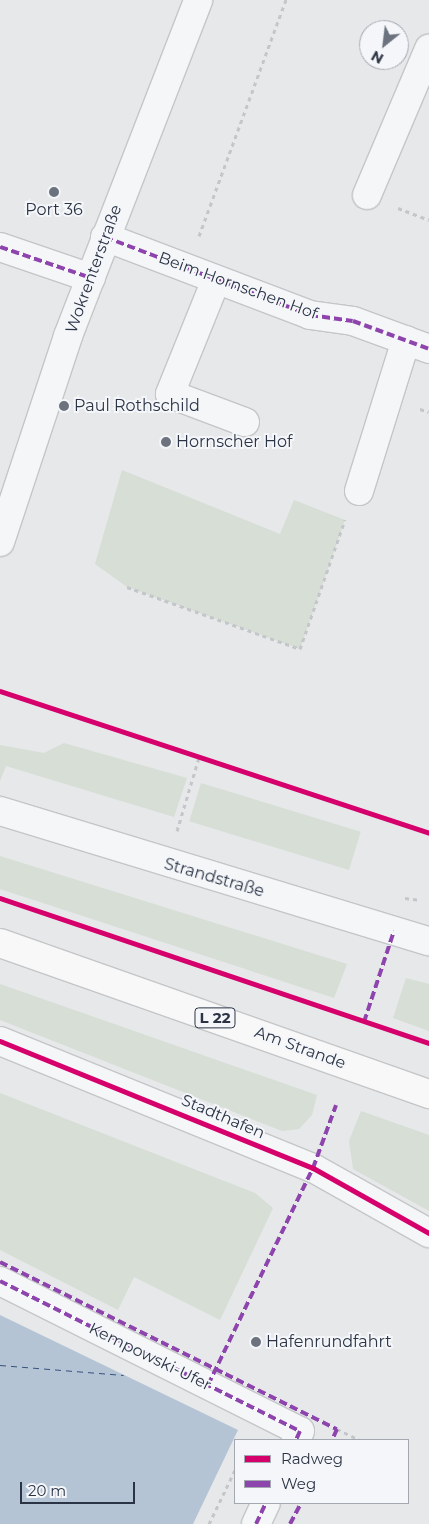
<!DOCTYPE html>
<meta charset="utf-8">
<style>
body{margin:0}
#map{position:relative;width:429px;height:1524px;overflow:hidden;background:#e6e8ea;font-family:Montserrat,sans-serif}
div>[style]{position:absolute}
.green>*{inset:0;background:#d6ded6;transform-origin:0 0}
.water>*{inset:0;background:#b4c4d5}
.ferry>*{height:1px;margin-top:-0.5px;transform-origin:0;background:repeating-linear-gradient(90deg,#34527a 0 6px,transparent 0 11px)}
.path>*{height:3px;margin-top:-1.5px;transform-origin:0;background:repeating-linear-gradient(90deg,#c5c6ca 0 4px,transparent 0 8px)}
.roads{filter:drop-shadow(1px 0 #c4c6c8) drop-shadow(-1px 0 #c4c6c8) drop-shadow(0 1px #c4c6c8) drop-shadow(0 -1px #c4c6c8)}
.minor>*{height:28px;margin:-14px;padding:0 14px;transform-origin:14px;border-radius:14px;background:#f5f6f7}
.major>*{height:28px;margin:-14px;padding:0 14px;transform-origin:14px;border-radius:14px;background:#f8f8f8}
.quiet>*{height:4px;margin-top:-2px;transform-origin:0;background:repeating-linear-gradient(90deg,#8e44ad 0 8px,transparent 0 12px)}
.cycleway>*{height:5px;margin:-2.5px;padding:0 2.5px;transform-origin:2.5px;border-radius:2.5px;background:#d6006c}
.dots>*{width:14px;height:14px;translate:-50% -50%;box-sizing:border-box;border:2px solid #f4f6f9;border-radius:50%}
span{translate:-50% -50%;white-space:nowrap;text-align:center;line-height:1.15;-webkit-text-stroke:4px #f4f6f9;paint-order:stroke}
.shield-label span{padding:1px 4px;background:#f4f6f9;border:1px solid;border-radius:4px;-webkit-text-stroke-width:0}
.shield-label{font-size:15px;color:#2b3445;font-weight:700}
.poi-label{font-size:16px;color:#2b3445}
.left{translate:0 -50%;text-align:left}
.street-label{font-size:16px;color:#2b3445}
.legend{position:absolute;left:234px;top:1439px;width:175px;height:65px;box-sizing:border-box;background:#f4f6f9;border:1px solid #a4a8b1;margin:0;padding:6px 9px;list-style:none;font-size:15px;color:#2b3445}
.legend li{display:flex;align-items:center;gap:10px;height:25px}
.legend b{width:25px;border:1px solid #a4a8b1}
.north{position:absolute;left:359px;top:20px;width:50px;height:50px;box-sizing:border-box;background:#f4f6f9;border:1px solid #a4a8b1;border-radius:50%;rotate:209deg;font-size:14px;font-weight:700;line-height:20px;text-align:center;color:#2b3445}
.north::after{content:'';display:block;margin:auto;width:18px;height:22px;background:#6c737f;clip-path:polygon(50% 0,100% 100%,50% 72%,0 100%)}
.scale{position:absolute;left:20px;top:1482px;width:115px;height:22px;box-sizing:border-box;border:2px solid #2b3445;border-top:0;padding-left:6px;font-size:15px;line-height:18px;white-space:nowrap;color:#2b3445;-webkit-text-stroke:4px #f4f6f9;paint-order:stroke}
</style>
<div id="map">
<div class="green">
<div style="clip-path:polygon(122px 470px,280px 534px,294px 500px,345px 520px,300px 649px,127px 587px,95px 564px)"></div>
<div style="clip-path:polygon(64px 743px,187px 778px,174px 817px,6px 766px,0 781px,0 745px,44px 753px)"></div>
<div style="left:201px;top:783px;width:167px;height:40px;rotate:17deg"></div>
<div style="clip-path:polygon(0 856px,347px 964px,334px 998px,0 889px)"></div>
<div style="clip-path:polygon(406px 978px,429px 984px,429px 1031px,393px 1018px)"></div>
<div style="clip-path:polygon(0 984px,317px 1095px,312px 1115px,299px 1129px,282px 1131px,0 1020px)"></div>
<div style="clip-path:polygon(0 1093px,255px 1193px,273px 1208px,220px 1320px,134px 1277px,118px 1310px,0 1250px)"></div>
<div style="clip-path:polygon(361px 1111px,429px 1135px,429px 1211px,353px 1169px,349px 1141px)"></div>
</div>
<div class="water">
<div style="clip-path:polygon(0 1315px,238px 1430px,193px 1524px,0 1524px)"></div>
</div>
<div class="ferry">
<div style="left:0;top:1365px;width:124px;rotate:4.6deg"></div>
</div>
<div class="path">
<div style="left:398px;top:208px;width:33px;rotate:21deg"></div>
<div style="left:199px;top:236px;width:252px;rotate:-69.8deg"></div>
<div style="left:420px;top:409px;width:9px;rotate:18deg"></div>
<div style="left:127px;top:587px;width:184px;rotate:19.7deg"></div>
<div style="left:300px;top:649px;width:137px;rotate:-70.8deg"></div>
<div style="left:177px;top:831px;width:77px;rotate:-73.4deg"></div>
<div style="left:405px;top:898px;width:16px;rotate:7deg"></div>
<div style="left:337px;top:1429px;width:25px;rotate:26deg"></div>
<div style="left:209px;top:1524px;width:60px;rotate:-64.3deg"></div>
</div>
<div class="roads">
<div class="minor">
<div style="left:367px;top:195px;width:159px;rotate:-67deg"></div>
<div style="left:105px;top:237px;width:219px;rotate:20.8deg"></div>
<div style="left:310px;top:315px;width:43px;rotate:7.9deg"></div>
<div style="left:353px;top:321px;width:81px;rotate:20.2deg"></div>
<div style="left:0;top:247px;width:96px;rotate:18.8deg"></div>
<div style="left:216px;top:280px;width:123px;rotate:112deg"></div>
<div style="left:170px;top:394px;width:80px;rotate:20.5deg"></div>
<div style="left:359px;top:491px;width:158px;rotate:-72.7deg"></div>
<div style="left:0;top:542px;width:217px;rotate:-71.7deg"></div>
<div style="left:68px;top:336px;width:360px;rotate:-68.8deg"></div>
<div style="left:0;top:811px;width:448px;rotate:16.9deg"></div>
<div style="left:0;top:1041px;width:338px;rotate:22.1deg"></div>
<div style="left:313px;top:1168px;width:133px;rotate:29.3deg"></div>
<div style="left:0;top:1281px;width:335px;rotate:26.6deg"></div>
<div style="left:300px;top:1431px;width:10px;rotate:114deg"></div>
<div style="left:256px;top:1524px;width:23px;rotate:-65deg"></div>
</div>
<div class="major">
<div style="left:0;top:943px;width:455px;rotate:19.4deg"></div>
</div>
</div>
<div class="quiet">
<div style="left:105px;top:237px;width:219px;rotate:20.8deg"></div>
<div style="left:310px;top:315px;width:43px;rotate:7.9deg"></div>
<div style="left:353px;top:321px;width:81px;rotate:20.2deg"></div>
<div style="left:0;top:247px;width:96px;rotate:18.8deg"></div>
<div style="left:364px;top:1022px;width:96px;rotate:-71.8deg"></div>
<div style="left:0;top:1262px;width:376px;rotate:26.4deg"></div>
<div style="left:337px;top:1429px;width:12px;rotate:114deg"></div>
<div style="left:0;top:1281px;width:335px;rotate:26.6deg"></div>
<div style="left:300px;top:1431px;width:10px;rotate:114deg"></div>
<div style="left:208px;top:1385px;width:241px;rotate:-64.2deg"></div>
<div style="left:313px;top:1168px;width:67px;rotate:-69.9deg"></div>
<div style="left:256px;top:1524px;width:23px;rotate:-65deg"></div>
<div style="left:290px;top:1524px;width:24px;rotate:-62deg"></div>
</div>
<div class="cycleway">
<div style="left:0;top:691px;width:452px;rotate:18.3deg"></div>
<div style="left:0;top:898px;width:453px;rotate:18.7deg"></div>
<div style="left:0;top:1041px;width:338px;rotate:22.1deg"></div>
<div style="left:313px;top:1168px;width:133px;rotate:29.3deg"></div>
</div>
<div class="dots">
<div style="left:54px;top:192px;background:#6c737f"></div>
<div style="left:64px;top:406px;background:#6c737f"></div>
<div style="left:166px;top:442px;background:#6c737f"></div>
<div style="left:256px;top:1342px;background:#6c737f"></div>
</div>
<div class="shield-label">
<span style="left:215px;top:1018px">L 22</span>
</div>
<div class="poi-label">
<span style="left:54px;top:210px">Port 36</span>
<span class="left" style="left:74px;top:406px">Paul Rothschild</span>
<span class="left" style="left:176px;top:442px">Hornscher Hof</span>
<span class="left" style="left:266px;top:1342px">Hafenrundfahrt</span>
</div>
<div class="street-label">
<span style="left:94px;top:269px;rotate:-70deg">Wokrenterstraße</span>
<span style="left:238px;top:286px;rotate:20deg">Beim Hornschen Hof</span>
<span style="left:214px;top:878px;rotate:16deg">Strandstraße</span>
<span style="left:300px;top:1048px;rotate:20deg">Am Strande</span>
<span style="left:223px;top:1117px;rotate:23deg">Stadthafen</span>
<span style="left:150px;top:1357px;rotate:26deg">Kempowski-Ufer</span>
</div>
<ul class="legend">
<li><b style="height:6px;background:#d6006c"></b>Radweg</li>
<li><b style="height:6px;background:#8e44ad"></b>Weg</li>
</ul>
<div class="north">N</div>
<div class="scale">20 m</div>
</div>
